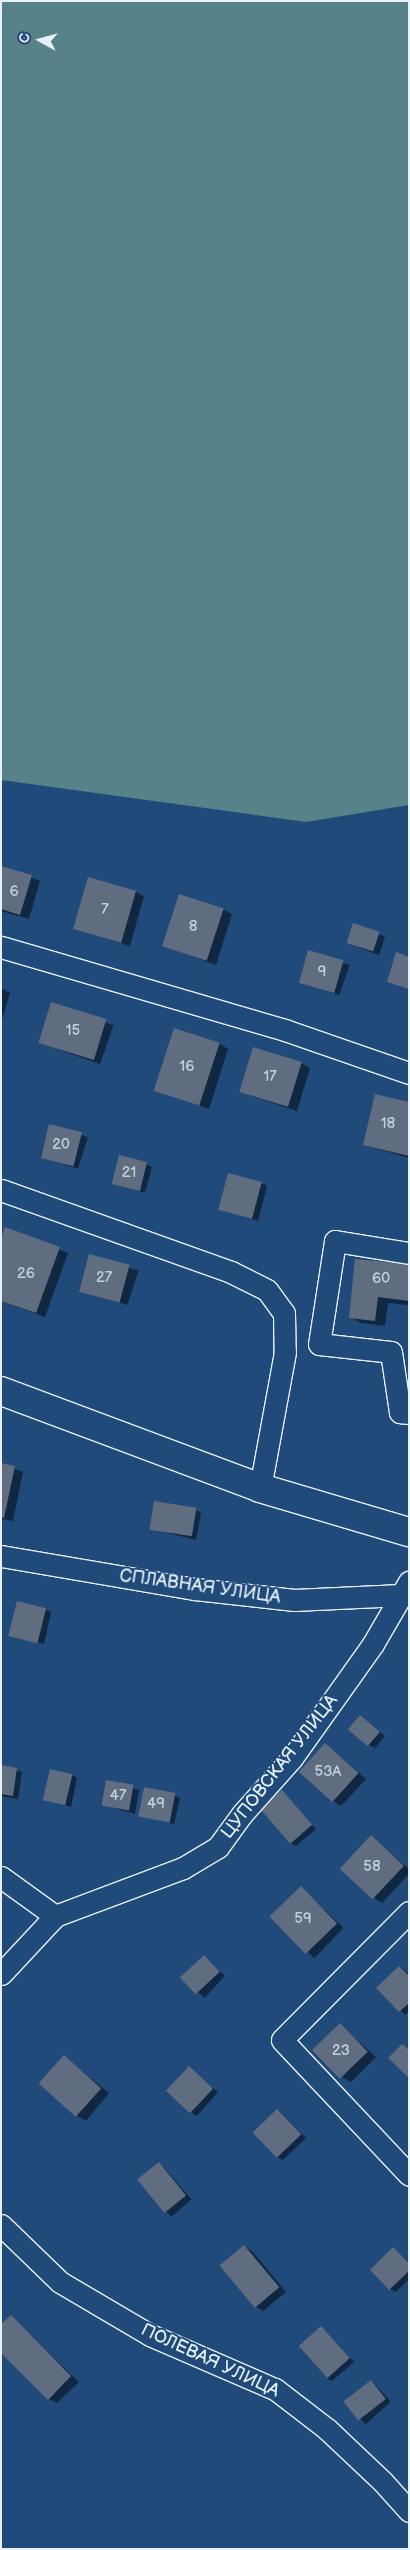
<!DOCTYPE html>
<meta charset="utf-8">
<style>
body{margin:0}
#map{position:relative;width:410px;height:2550px;overflow:hidden;background:#1f4a7a;font-family:"Balsamiq Sans",sans-serif}
div>[style]{position:absolute}
.green>*{inset:0;background:#578289}
.shadow>*{inset:0;background:#0007;transform-origin:0 0}
.building>*{inset:0;background:#606d80;transform-origin:0 0}
.roads{filter:drop-shadow(1px 0 #e8f1f8) drop-shadow(-1px 0 #e8f1f8) drop-shadow(0 1px #e8f1f8) drop-shadow(0 -1px #e8f1f8)}
.minor>*{height:21px;margin:-10.5px;padding:0 10.5px;transform-origin:10.5px;border-radius:10.5px;background:#1f4a7a}
.major>*{height:28px;margin:-14px;padding:0 14px;transform-origin:14px;border-radius:14px;background:#1f4a7a}
span{translate:-50% -50%;white-space:nowrap;text-align:center;line-height:1.15;-webkit-text-stroke:4px #1f4a7a;paint-order:stroke}
.number-label{font-size:15px;color:#c6d0da}
.number-label span{-webkit-text-stroke-width:0}
.street-label{font-size:18px;color:#e8f1f8}
.frame{position:absolute;inset:0;border:2px solid #e8f1f8;pointer-events:none}
.north{position:absolute;left:15px;top:15px;width:50px;height:50px;-webkit-text-stroke:4px #1f4a7a;paint-order:stroke;rotate:277deg;font-size:14px;font-weight:700;line-height:20px;text-align:center;color:#e8f1f8}
.north::after{content:'';display:block;margin:auto;width:18px;height:22px;background:#e8f1f8;clip-path:polygon(50% 0,100% 100%,50% 72%,0 100%)}
</style>
<div id="map">
<div class="green">
<div style="clip-path:polygon(1px 1px,409px 1px,409px 805px,306px 822px,1px 780px)"></div>
</div>
<div class="shadow">
<div style="clip-path:polygon(1px 867px,40px 881px,29px 919px,1px 911px)"></div>
<div style="clip-path:polygon(136px 892px,144px 896px,130px 946px,74px 928px)"></div>
<div style="clip-path:polygon(224px 910px,232px 914px,216px 965px,164px 946px)"></div>
<div style="clip-path:polygon(379px 934px,385px 937px,379px 955px,347px 943px)"></div>
<div style="left:309px;top:951px;width:43px;height:32px;rotate:19deg"></div>
<div style="clip-path:polygon(1px 988px,10px 993px,1px 1023px)"></div>
<div style="left:52px;top:1004px;width:65px;height:41px;rotate:19deg"></div>
<div style="clip-path:polygon(220px 1044px,228px 1049px,209px 1109px,156px 1090px)"></div>
<div style="clip-path:polygon(301px 1063px,310px 1068px,297px 1111px,240px 1092px)"></div>
<div style="clip-path:polygon(409px 1103px,409px 1158px,365px 1145px)"></div>
<div style="left:50px;top:1125px;width:40px;height:33px;rotate:18deg"></div>
<div style="clip-path:polygon(146px 1164px,152px 1167px,145px 1193px,113px 1183px)"></div>
<div style="clip-path:polygon(261px 1183px,267px 1186px,258px 1221px,220px 1209px)"></div>
<div style="clip-path:polygon(6px 1229px,68px 1253px,45px 1317px,1px 1301px,1px 1241px)"></div>
<div style="left:90px;top:1255px;width:51px;height:36px;rotate:18deg"></div>
<div style="clip-path:polygon(409px 1266px,409px 1305px,388px 1303px,385px 1326px,361px 1323px,350px 1317px)"></div>
<div style="clip-path:polygon(1px 1464px,23px 1472px,13px 1521px,1px 1519px)"></div>
<div style="clip-path:polygon(195px 1509px,201px 1513px,196px 1540px,151px 1529px)"></div>
<div style="clip-path:polygon(45px 1609px,51px 1612px,44px 1644px,11px 1635px)"></div>
<div style="clip-path:polygon(366px 1720px,385px 1736px,375px 1748px,369px 1745px)"></div>
<div style="clip-path:polygon(325px 1744px,366px 1779px,341px 1806px,333px 1801px)"></div>
<div style="clip-path:polygon(1px 1766px,22px 1772px,18px 1799px,1px 1796px)"></div>
<div style="clip-path:polygon(71px 1775px,77px 1778px,71px 1807px,45px 1800px)"></div>
<div style="clip-path:polygon(107px 1782px,139px 1790px,135px 1814px,103px 1805px)"></div>
<div style="clip-path:polygon(282px 1792px,316px 1829px,296px 1846px,290px 1843px)"></div>
<div style="clip-path:polygon(174px 1795px,180px 1798px,174px 1824px,140px 1815px)"></div>
<div style="clip-path:polygon(371px 1836px,409px 1869px,409px 1874px,382px 1903px,374px 1898px)"></div>
<div style="left:301px;top:1887px;width:59px;height:42px;rotate:44deg"></div>
<div style="left:204px;top:1957px;width:28px;height:30px;rotate:42deg"></div>
<div style="clip-path:polygon(399px 1967px,409px 1974px,409px 2011px,405px 2015px,378px 1988px)"></div>
<div style="clip-path:polygon(340px 2025px,376px 2057px,351px 2082px,343px 2078px)"></div>
<div style="clip-path:polygon(64px 2057px,109px 2093px,86px 2121px,77px 2116px)"></div>
<div style="clip-path:polygon(189px 2068px,218px 2092px,197px 2116px,191px 2112px)"></div>
<div style="clip-path:polygon(278px 2110px,306px 2138px,283px 2160px,277px 2157px)"></div>
<div style="left:160px;top:2163px;width:48px;height:27px;rotate:49deg"></div>
<div style="clip-path:polygon(244px 2246px,252px 2251px,286px 2292px,263px 2311px,255px 2306px)"></div>
<div style="clip-path:polygon(393px 2248px,409px 2262px,409px 2279px,396px 2292px,390px 2289px)"></div>
<div style="clip-path:polygon(11px 2317px,79px 2382px,57px 2403px,49px 2399px)"></div>
<div style="clip-path:polygon(321px 2327px,354px 2362px,332px 2381px,327px 2378px)"></div>
<div style="left:372px;top:2381px;width:28px;height:34px;rotate:48deg"></div>
</div>
<div class="building">
<div style="clip-path:polygon(1px 866px,32px 875px,20px 915px,1px 909px)"></div>
<div style="left:88px;top:877px;width:50px;height:54px;rotate:16deg"></div>
<div style="left:179px;top:894px;width:47px;height:55px;rotate:18deg"></div>
<div style="left:353px;top:923px;width:28px;height:21px;rotate:18deg"></div>
<div style="left:308px;top:950px;width:37px;height:34px;rotate:16deg"></div>
<div style="clip-path:polygon(396px 952px,409px 957px,409px 989px,387px 982px)"></div>
<div style="left:51px;top:1002px;width:58px;height:43px;rotate:17deg"></div>
<div style="left:174px;top:1028px;width:48px;height:66px;rotate:18deg"></div>
<div style="left:253px;top:1047px;width:51px;height:47px;rotate:17deg"></div>
<div style="clip-path:polygon(375px 1094px,409px 1102px,409px 1156px,363px 1145px)"></div>
<div style="left:49px;top:1124px;width:34px;height:35px;rotate:14deg"></div>
<div style="left:119px;top:1155px;width:29px;height:30px;rotate:14deg"></div>
<div style="left:228px;top:1173px;width:35px;height:38px;rotate:15deg"></div>
<div style="clip-path:polygon(5px 1227px,60px 1247px,36px 1313px,1px 1301px,1px 1238px)"></div>
<div style="left:89px;top:1254px;width:42px;height:39px;rotate:15deg"></div>
<div style="clip-path:polygon(355px 1259px,409px 1264px,409px 1301px,378px 1297px,375px 1321px,349px 1318px)"></div>
<div style="clip-path:polygon(1px 1463px,15px 1466px,4px 1518px,1px 1517px)"></div>
<div style="left:154px;top:1501px;width:43px;height:29px;rotate:9deg"></div>
<div style="left:17px;top:1601px;width:30px;height:36px;rotate:14deg"></div>
<div style="left:360px;top:1715px;width:26px;height:19px;rotate:40deg"></div>
<div style="left:325px;top:1743px;width:45px;height:39px;rotate:42deg"></div>
<div style="clip-path:polygon(1px 1765px,17px 1768px,13px 1796px,1px 1794px)"></div>
<div style="left:50px;top:1769px;width:23px;height:32px;rotate:13deg"></div>
<div style="left:106px;top:1780px;width:28px;height:26px;rotate:10deg"></div>
<div style="left:144px;top:1787px;width:32px;height:30px;rotate:11deg"></div>
<div style="left:282px;top:1790px;width:46px;height:29px;rotate:49deg"></div>
<div style="left:371px;top:1835px;width:45px;height:46px;rotate:43deg"></div>
<div style="left:301px;top:1886px;width:52px;height:44px;rotate:46deg"></div>
<div style="left:204px;top:1955px;width:23px;height:33px;rotate:47deg"></div>
<div style="clip-path:polygon(399px 1966px,409px 1976px,409px 2003px,399px 2012px,376px 1988px)"></div>
<div style="left:340px;top:2023px;width:40px;height:39px;rotate:46deg"></div>
<div style="clip-path:polygon(402px 2044px,409px 2050px,409px 2078px,388px 2058px)"></div>
<div style="left:64px;top:2055px;width:50px;height:38px;rotate:42deg"></div>
<div style="left:189px;top:2066px;width:33px;height:34px;rotate:43deg"></div>
<div style="left:277px;top:2109px;width:35px;height:34px;rotate:46deg"></div>
<div style="left:159px;top:2162px;width:43px;height:28px;rotate:51deg"></div>
<div style="left:244px;top:2245px;width:55px;height:32px;rotate:50deg"></div>
<div style="clip-path:polygon(393px 2247px,409px 2263px,409px 2271px,389px 2290px,370px 2270px)"></div>
<div style="clip-path:polygon(11px 2315px,71px 2376px,48px 2400px,1px 2353px,1px 2324px)"></div>
<div style="left:321px;top:2326px;width:43px;height:30px;rotate:48deg"></div>
<div style="left:371px;top:2380px;width:24px;height:35px;rotate:52deg"></div>
</div>
<div class="roads">
<div class="minor">
<div style="left:1px;top:947px;width:296px;rotate:16.3deg"></div>
<div style="left:285px;top:1030px;width:131px;rotate:19.1deg"></div>
<div style="left:1px;top:1190px;width:244px;rotate:19.6deg"></div>
<div style="left:231px;top:1272px;width:40px;rotate:26.6deg"></div>
<div style="left:267px;top:1290px;width:29px;rotate:54deg"></div>
<div style="left:284px;top:1313px;width:39px;rotate:89deg"></div>
<div style="left:285px;top:1352px;width:138px;rotate:100.4deg"></div>
<div style="left:409px;top:1253px;width:75px;rotate:-170.8deg"></div>
<div style="left:335px;top:1241px;width:104px;rotate:98.8deg"></div>
<div style="left:319px;top:1344px;width:72px;rotate:6.3deg"></div>
<div style="left:391px;top:1352px;width:61px;rotate:81.5deg"></div>
<div style="left:400px;top:1412px;width:9px;rotate:6deg"></div>
<div style="left:1px;top:1556px;width:197px;rotate:9.7deg"></div>
<div style="left:195px;top:1589px;width:100px;rotate:6.3deg"></div>
<div style="left:294px;top:1600px;width:107px;rotate:-2.7deg"></div>
<div style="left:1px;top:1877px;width:67px;rotate:35.8deg"></div>
<div style="left:55px;top:1916px;width:137px;rotate:-20.6deg"></div>
<div style="left:183px;top:1868px;width:41px;rotate:-31deg"></div>
<div style="left:218px;top:1847px;width:41px;rotate:-54deg"></div>
<div style="left:242px;top:1814px;width:75px;rotate:-48.2deg"></div>
<div style="left:292px;top:1758px;width:140px;rotate:-54.6deg"></div>
<div style="left:373px;top:1644px;width:72px;rotate:-59.9deg"></div>
<div style="left:409px;top:1912px;width:180px;rotate:134.8deg"></div>
<div style="left:282px;top:2040px;width:185px;rotate:46.7deg"></div>
<div style="left:1px;top:1974px;width:79px;rotate:-47deg"></div>
<div style="left:1px;top:2225px;width:82px;rotate:44deg"></div>
<div style="left:60px;top:2282px;width:104px;rotate:30.5deg"></div>
<div style="left:150px;top:2335px;width:136px;rotate:23.4deg"></div>
<div style="left:275px;top:2389px;width:66px;rotate:37.6deg"></div>
<div style="left:327px;top:2429px;width:77px;rotate:43.4deg"></div>
<div style="left:383px;top:2482px;width:39px;rotate:48deg"></div>
</div>
<div class="major">
<div style="left:1px;top:1391px;width:277px;rotate:20.5deg"></div>
<div style="left:260px;top:1488px;width:155px;rotate:16.5deg"></div>
</div>
</div>
<div class="number-label">
<span style="left:14px;top:892px">6</span>
<span style="left:105px;top:910px">7</span>
<span style="left:193px;top:927px">8</span>
<span style="left:322px;top:972px">9</span>
<span style="left:73px;top:1031px">15</span>
<span style="left:187px;top:1067px">16</span>
<span style="left:270px;top:1077px">17</span>
<span style="left:388px;top:1124px">18</span>
<span style="left:61px;top:1145px">20</span>
<span style="left:129px;top:1173px">21</span>
<span style="left:26px;top:1274px">26</span>
<span style="left:104px;top:1278px">27</span>
<span style="left:381px;top:1279px">60</span>
<span style="left:328px;top:1772px">53А</span>
<span style="left:118px;top:1796px">47</span>
<span style="left:156px;top:1804px">49</span>
<span style="left:372px;top:1867px">58</span>
<span style="left:303px;top:1919px">59</span>
<span style="left:341px;top:2051px">23</span>
</div>
<div class="street-label">
<span style="left:200px;top:1587px;rotate:8deg">СПЛАВНАЯ УЛИЦА</span>
<span style="left:280px;top:1767px;rotate:-52deg">ЦУПОВСКАЯ УЛИЦА</span>
<span style="left:210px;top:2361px;rotate:25deg">ПОЛЕВАЯ УЛИЦА</span>
</div>
<div class="frame"></div>
<div class="north">С</div>
</div>
